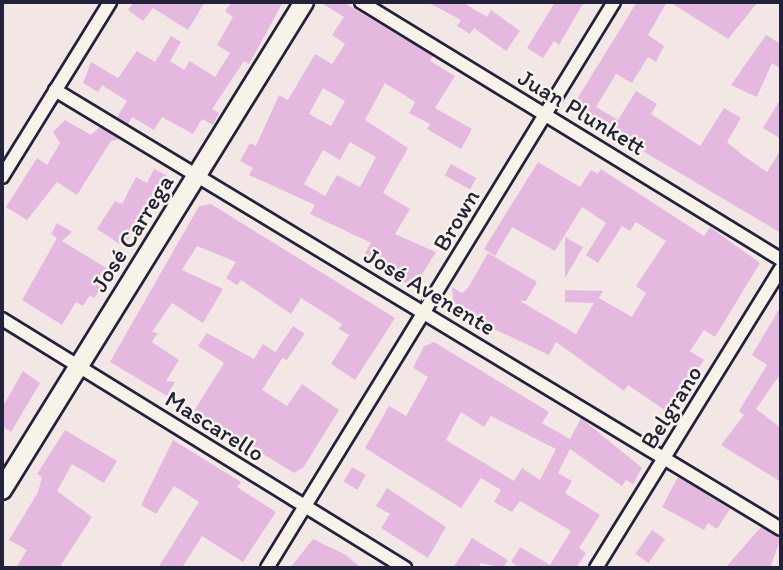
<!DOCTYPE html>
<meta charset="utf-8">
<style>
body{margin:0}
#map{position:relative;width:783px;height:570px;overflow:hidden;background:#f3e7e6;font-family:Itim,sans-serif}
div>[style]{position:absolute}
.building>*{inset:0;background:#e5b9df;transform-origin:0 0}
.roads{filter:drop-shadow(2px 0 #22223b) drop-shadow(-2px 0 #22223b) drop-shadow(0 2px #22223b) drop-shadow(0 -2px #22223b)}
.street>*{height:12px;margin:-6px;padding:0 6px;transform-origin:6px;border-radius:6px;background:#f7f3e8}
.secondary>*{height:18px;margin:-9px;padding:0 9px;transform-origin:9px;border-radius:9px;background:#f7f3e8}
span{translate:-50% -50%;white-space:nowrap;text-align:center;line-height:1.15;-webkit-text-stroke:5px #f7f3e8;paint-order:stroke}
.street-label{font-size:24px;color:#22223b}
.frame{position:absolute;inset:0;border:4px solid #22223b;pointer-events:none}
</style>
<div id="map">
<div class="building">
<div style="clip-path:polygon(134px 2px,205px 2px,188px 30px,153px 8px,143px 21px,128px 10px)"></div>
<div style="clip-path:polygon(232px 2px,283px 2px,249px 64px,244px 61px,212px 109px,219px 113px,213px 125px,202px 119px,193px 134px,162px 117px,154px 130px,132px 117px,128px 124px,117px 117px,127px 101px,102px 85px,98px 92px,83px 83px,91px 62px,118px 78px,137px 51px,155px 62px,171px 36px,181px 42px,170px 61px,184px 70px,190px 61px,215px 77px,230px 53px,217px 45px,233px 17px,225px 11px)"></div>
<div style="clip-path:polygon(evenodd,320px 2px,343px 2px,433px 56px,430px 61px,455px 76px,435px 108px,472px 129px,461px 149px,427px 129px,430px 124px,409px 113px,415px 102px,385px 83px,365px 120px,408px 148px,383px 193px,410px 209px,395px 234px,436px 252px,417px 282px,407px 284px,362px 258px,371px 243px,310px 214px,315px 205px,249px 175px,253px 168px,240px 161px,250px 143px,256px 146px,279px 95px,288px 100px,315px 54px,332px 64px,345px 44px,332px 35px,344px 17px,320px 2px,323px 88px,345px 101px,331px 126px,309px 114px,323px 88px,320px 2px,350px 142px,376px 157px,360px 187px,337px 175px,325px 196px,304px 184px,323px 150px,340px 160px,350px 142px)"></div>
<div style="clip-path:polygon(427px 2px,462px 2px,487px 17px,491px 10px,520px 31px,506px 51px,474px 28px,470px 34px,457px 26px,461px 20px)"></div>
<div style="clip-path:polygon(555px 2px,584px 2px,559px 45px,554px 41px,543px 58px,527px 48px)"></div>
<div style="clip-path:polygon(637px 2px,667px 2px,648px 35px,664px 46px,656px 62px,648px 57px,632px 83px,616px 74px,596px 107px,618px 120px,636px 91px,657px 104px,651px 114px,700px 146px,724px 108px,741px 118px,727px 142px,745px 157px,767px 172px,781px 149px,781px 233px,577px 112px,574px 104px)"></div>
<div style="clip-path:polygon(670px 2px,758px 2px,728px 39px)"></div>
<div style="clip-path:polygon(766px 35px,781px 44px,781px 69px,772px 63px,757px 97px,731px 85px)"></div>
<div style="clip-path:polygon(781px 98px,781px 139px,763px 128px)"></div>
<div style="clip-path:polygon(65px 120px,91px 135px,100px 127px,119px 139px,111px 141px,77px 195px,57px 182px,27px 220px,6px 207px,37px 158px,47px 165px,60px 143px,53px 132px)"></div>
<div style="clip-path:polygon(538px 162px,580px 187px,591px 170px,598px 174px,601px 169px,704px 236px,710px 227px,760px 263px,715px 337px,704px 330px,690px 351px,704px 360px,669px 413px,628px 385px,624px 391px,556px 342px,549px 355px,454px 310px,452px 287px,462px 293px,468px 288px,488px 253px,537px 282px,526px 301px,520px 301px,576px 334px,594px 303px,565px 302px,565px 290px,603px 291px,599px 298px,632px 317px,646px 293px,636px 286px,666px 241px,636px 222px,630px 231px,622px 226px,598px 263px,586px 255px,606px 223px,582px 207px,555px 251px,512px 227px,495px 256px,484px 249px)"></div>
<div style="left:451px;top:164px;width:29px;height:13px;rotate:29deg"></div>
<div style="clip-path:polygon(154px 169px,166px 175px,124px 247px,97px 229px,115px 201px,122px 204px,136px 177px,147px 183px)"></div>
<div style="clip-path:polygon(211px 204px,395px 318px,355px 380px,331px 364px,349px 335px,339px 329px,342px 324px,301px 298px,291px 314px,241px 280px,237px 285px,226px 278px,236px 262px,197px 246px,182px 270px,223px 289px,203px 323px,172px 303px,152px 332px,158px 333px,152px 342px,179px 360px,166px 381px,175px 382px,167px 396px,110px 362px,199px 206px)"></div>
<div style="clip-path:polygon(57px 223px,72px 232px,62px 241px,113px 272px,94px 298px,90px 295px,83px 306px,76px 302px,62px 325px,22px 300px,57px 238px,51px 234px)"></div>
<div style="clip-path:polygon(565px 237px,583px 247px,565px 278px)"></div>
<div style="clip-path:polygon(781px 306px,781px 373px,756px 409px,781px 428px,781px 482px,721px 445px,744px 415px,739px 411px,767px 365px,752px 355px)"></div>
<div style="left:293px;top:326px;width:14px;height:32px;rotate:34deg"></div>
<div style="clip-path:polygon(207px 333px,254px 359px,263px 344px,283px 357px,262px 390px,287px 406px,302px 384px,339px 410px,303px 468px,294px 473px,194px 411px,224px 363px,198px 346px)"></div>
<div style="clip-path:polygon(evenodd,434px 342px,549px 412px,542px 423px,570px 439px,581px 418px,642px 468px,633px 484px,626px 480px,622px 486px,570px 449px,558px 473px,572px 481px,565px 493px,600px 515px,579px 548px,586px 553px,576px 568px,521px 568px,511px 562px,520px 547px,550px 565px,571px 531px,520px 501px,512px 512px,494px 502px,501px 490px,481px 478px,461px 508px,365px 448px,389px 406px,406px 416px,428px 377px,413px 368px,424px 346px,434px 342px,461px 412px,484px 427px,491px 416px,556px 449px,540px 480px,522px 468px,514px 481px,446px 440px,461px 412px)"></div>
<div style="clip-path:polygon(23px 371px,40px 383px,11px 432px,2px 426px,2px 408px)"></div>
<div style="clip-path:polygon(65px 430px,117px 461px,104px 483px,72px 464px,57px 491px,92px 517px,59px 568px,16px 568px,27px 550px,9px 540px,38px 492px,42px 477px,37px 474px)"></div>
<div style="clip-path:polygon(173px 440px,241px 482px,237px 487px,276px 512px,243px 562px,202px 536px,182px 568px,158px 568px,199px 502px,174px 486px,156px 514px,141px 505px)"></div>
<div style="left:352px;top:467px;width:16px;height:17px;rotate:30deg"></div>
<div style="clip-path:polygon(678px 477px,730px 509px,717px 529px,708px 523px,704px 530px,662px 507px)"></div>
<div style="clip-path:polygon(387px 488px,446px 527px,428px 558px,381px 528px,390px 514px,376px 506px)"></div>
<div style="clip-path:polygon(761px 527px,781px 538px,770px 568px,725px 568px)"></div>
<div style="left:652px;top:530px;width:16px;height:29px;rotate:35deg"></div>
<div style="clip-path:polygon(472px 538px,508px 560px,503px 568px,481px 563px,478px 568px,453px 568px)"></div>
<div style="clip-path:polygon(313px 539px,346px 555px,361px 568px,290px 568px)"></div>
</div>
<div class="roads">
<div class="street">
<div style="left:361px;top:2px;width:492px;rotate:31.5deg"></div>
<div style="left:55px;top:90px;width:848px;rotate:31.16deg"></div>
<div style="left:2px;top:177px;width:206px;rotate:-58.3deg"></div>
<div style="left:2px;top:319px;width:474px;rotate:31.7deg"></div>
<div style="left:267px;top:568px;width:664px;rotate:-58.49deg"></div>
<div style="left:596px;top:568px;width:352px;rotate:-58.3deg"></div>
</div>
<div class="secondary">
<div style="left:2px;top:490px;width:574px;rotate:-58.25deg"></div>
</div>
</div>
<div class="street-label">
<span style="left:582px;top:112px;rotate:31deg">Juan Plunkett</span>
<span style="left:456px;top:220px;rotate:-59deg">Brown</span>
<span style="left:132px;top:233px;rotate:-58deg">José Carrega</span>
<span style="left:430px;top:291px;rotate:31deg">José Avenente</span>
<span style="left:671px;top:407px;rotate:-58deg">Belgrano</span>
<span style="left:215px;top:426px;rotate:32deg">Mascarello</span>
</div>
<div class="frame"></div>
</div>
